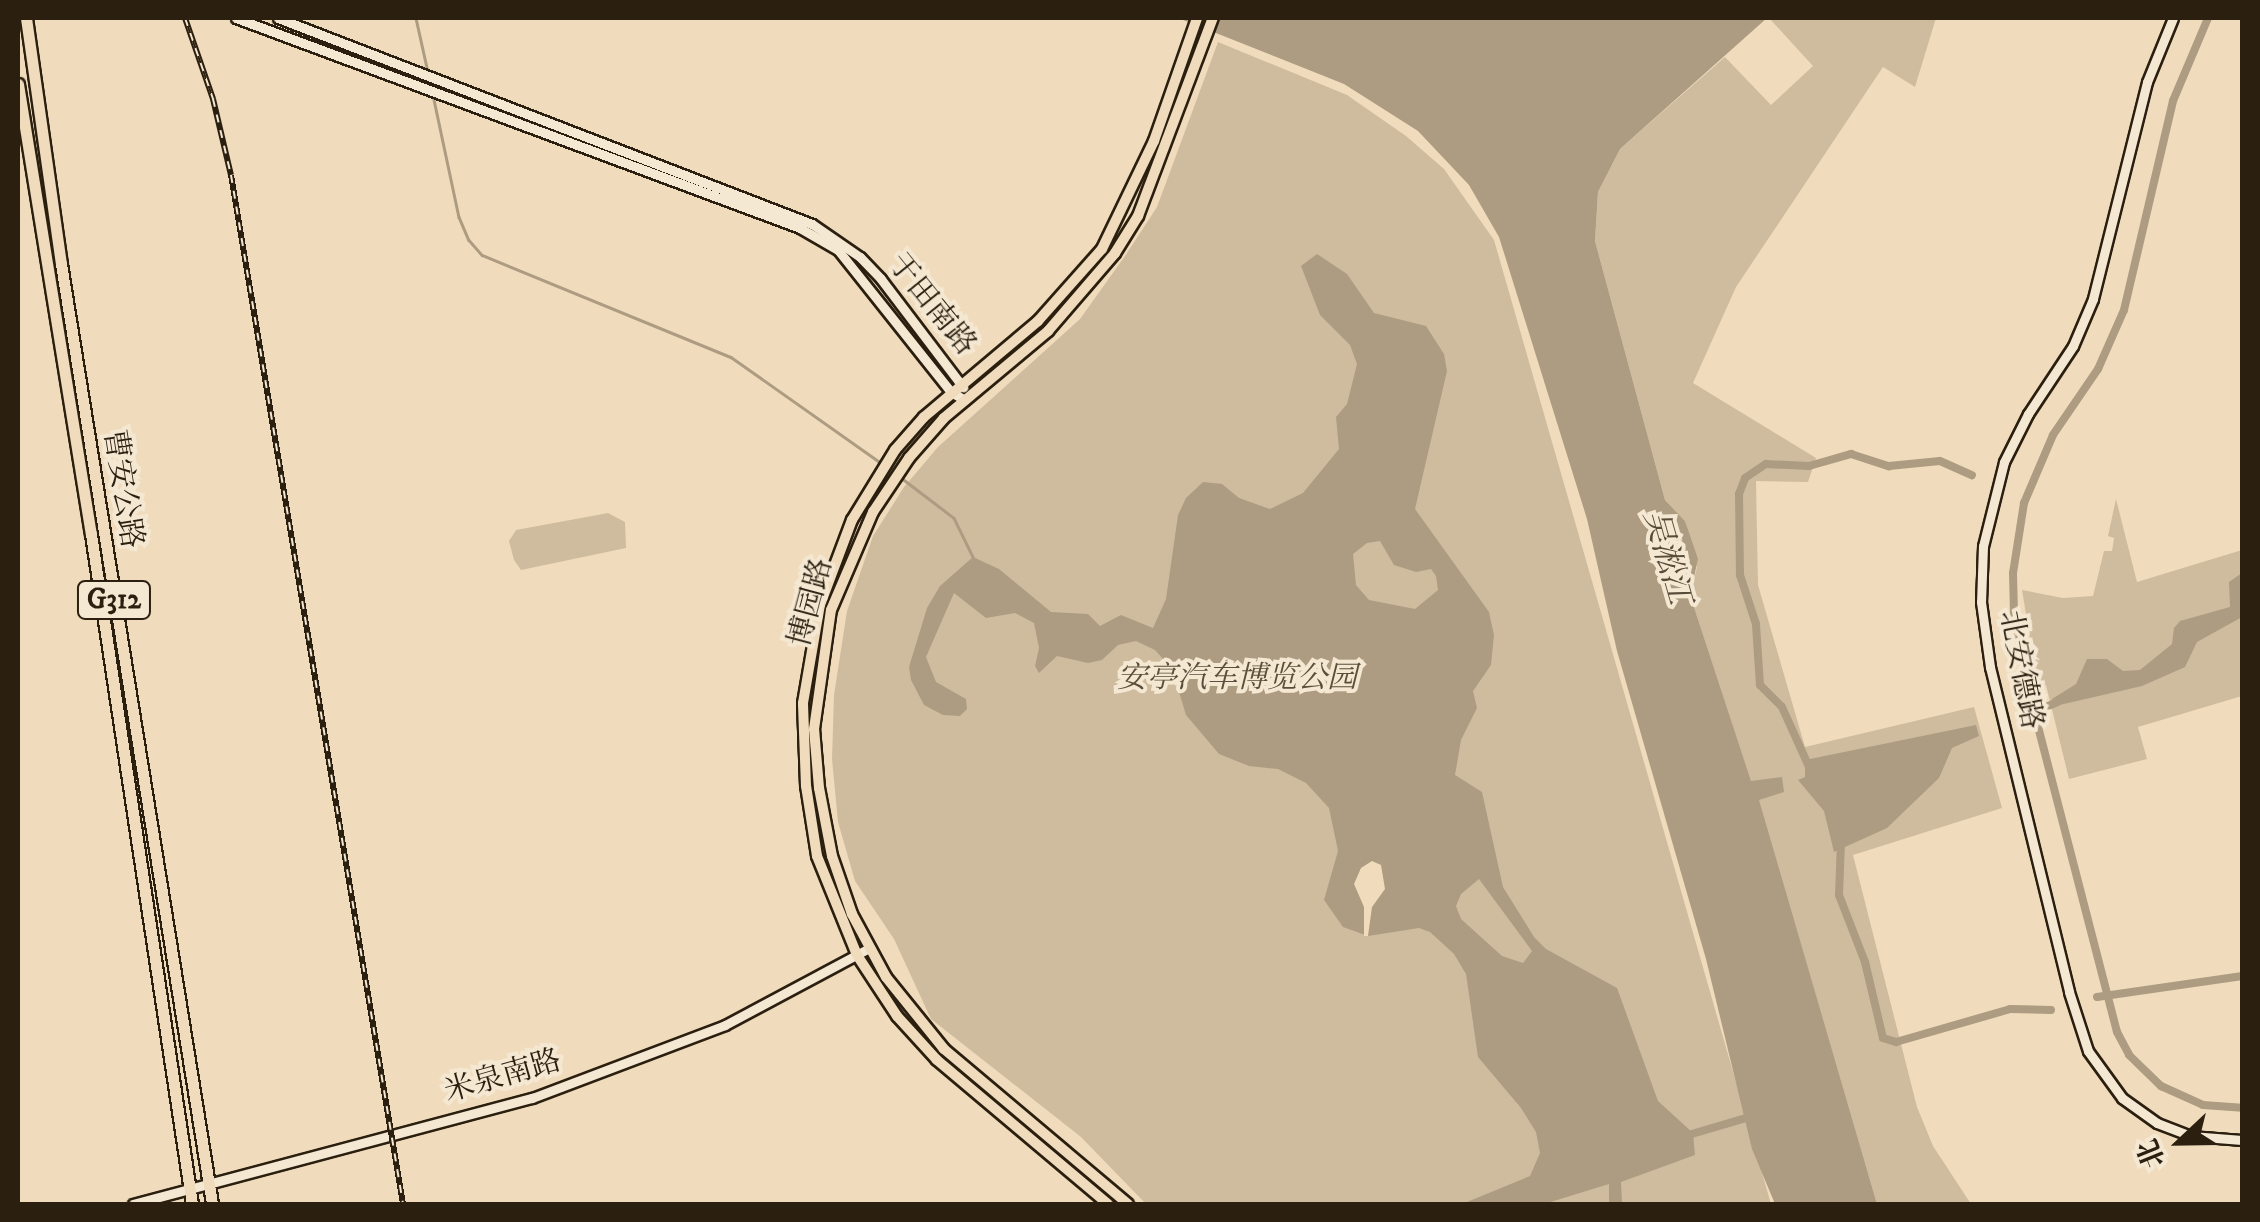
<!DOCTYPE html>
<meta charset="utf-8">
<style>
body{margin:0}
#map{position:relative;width:2260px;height:1222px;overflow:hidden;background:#f0dcbc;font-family:"IM FELL DW Pica","Noto Serif SC",serif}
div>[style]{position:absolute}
.green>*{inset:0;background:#cfbc9f}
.water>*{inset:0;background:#ad9c81}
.pier>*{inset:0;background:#f0dcbc}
.stream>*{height:2.5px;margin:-1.25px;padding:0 1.25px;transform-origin:1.25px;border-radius:1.25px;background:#ad9c81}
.canal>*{height:8px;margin:-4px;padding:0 4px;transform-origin:4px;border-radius:4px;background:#ad9c81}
.roads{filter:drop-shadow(2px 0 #2b1f0f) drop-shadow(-2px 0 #2b1f0f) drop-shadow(0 2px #2b1f0f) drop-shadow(0 -2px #2b1f0f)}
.secondary>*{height:9px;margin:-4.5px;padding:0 4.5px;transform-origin:4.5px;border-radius:4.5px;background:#f5e8d3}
.primary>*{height:10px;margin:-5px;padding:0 5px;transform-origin:5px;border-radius:5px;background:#f0dcbc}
.highway>*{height:11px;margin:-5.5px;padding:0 5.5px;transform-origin:5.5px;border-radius:5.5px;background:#f0dcbc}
.rail>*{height:6px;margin-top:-3px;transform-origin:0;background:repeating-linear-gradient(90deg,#f5e8d3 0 8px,#2b1f0f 0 16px);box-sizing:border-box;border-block:2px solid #2b1f0f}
span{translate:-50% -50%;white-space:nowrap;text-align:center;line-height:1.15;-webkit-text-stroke:8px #f5e8d3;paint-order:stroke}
.shield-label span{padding:2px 8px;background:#f5e8d3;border:2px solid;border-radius:8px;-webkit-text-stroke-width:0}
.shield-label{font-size:28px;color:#2b1f0f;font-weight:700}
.street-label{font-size:30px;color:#2b1f0f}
.park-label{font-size:30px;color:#5c4e3a;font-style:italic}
.water-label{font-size:32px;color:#584b37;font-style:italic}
.frame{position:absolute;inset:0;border:20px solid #2b1f0f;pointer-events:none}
.north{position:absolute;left:2130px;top:1092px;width:100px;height:100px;-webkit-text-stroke:8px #f5e8d3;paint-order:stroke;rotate:248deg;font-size:28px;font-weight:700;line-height:40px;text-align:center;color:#2b1f0f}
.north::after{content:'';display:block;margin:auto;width:35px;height:45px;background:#2b1f0f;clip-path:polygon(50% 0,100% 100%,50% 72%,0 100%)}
</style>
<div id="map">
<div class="green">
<div style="clip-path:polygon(1769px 18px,1936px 18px,1915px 87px,1883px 67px,1736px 287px,1693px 383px,1816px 458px,1808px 482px,1756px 481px,1758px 585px,1805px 747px,1974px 707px,2002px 808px,1853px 855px,1917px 1107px,1933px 1146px,1971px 1204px,1877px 1204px,1758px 799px,1782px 778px,1751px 782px,1690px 595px,1697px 567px,1685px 521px,1665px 500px,1595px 241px,1598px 192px,1620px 149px,1725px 57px,1771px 105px,1813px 66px)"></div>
<div style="clip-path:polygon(1218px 42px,1347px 95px,1406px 136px,1444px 169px,1494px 240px,1771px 1204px,1146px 1204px,1081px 1137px,931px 1019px,894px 939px,855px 881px,838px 822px,832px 759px,834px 695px,847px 611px,873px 536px,904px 487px,938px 447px,1080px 319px,1125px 256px,1157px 207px)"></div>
<div style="clip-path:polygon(2116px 499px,2137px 582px,2242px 550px,2242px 696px,2138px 727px,2147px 759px,2069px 779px,2046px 685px,2038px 687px,2022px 590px,2063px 598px,2093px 596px,2104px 551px,2112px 551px,2114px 538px,2108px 536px)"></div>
<div style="clip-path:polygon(608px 513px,625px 522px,626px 548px,521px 570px,514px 560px,509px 541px,516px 530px)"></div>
</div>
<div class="water">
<div style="clip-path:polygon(1178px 18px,1767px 18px,1620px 149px,1598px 192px,1595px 241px,1665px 500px,1685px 521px,1698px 559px,1690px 595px,1751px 781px,1782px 777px,1784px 792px,1759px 800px,1877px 1204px,1775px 1204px,1752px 1149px,1706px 959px,1617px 651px,1587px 519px,1499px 237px,1469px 185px,1418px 131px,1344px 84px)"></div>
<div style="clip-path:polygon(evenodd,1317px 254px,1347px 274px,1374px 313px,1426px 326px,1444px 354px,1447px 371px,1415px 509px,1489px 612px,1494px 635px,1491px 665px,1473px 691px,1477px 708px,1461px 740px,1455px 775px,1482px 792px,1503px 887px,1534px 937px,1546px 949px,1617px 988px,1658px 1101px,1693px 1133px,1695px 1155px,1621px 1182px,1622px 1204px,1609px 1204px,1609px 1184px,1544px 1204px,1462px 1204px,1530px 1176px,1540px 1153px,1536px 1132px,1521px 1108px,1478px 1057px,1466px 974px,1454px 954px,1430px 932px,1419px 928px,1368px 936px,1343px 927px,1324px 900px,1338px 851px,1329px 808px,1306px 783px,1278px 769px,1249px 766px,1219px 754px,1186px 715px,1172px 669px,1155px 650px,1136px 641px,1118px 645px,1102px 660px,1088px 663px,1057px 656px,1039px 673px,1035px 666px,1039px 648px,1034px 623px,1015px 613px,986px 618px,954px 593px,926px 657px,936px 682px,966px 699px,967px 709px,960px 716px,943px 715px,924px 705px,911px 680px,909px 667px,927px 608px,940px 586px,973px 557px,999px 569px,1051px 612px,1088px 614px,1100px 626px,1121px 615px,1153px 628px,1166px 599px,1178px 515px,1186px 498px,1203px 482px,1222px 484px,1239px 498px,1270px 509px,1303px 493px,1339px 449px,1336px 417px,1347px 404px,1357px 364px,1350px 345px,1320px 315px,1301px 266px,1317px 254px,1380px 541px,1394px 565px,1416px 572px,1431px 569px,1436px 576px,1438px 590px,1415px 609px,1369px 600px,1356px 585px,1353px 554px,1367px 543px,1380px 541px,1317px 254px,1479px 879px,1532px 951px,1523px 963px,1502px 956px,1461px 919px,1456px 906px,1461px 894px,1479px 879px)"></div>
<div style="clip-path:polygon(2242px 573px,2242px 617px,2197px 642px,2185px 667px,2142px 686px,2055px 706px,2052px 699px,2076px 684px,2087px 659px,2107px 659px,2123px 671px,2140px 670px,2172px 644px,2174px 628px,2180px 621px,2230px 607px,2229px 582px)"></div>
<div style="clip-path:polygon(1976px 725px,1979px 736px,1952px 748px,1939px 778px,1887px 828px,1834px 852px,1824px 811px,1798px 780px,1805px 777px,1805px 760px)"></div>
</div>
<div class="pier">
<div style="clip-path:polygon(1372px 861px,1381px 865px,1385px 889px,1372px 907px,1368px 936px,1364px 936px,1364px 907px,1354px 884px,1361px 868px)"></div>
</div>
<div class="stream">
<div style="left:416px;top:18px;width:55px;rotate:77.5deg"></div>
<div style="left:433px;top:95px;width:125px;rotate:78deg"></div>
<div style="left:459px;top:217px;width:25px;rotate:67deg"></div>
<div style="left:469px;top:240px;width:20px;rotate:49deg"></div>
<div style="left:482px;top:255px;width:269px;rotate:22.3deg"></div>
<div style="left:731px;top:357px;width:182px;rotate:35.2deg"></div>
<div style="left:903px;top:479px;width:64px;rotate:37.4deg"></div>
<div style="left:954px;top:518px;width:43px;rotate:64deg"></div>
</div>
<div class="canal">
<div style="left:2208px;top:18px;width:90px;rotate:112.9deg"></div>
<div style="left:2173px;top:101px;width:215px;rotate:103.2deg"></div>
<div style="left:2124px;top:310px;width:64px;rotate:113.8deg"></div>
<div style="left:2098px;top:369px;width:80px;rotate:124.3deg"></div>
<div style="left:2053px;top:435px;width:74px;rotate:113.1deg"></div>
<div style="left:2024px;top:503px;width:71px;rotate:98.9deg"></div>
<div style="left:2013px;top:573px;width:40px;rotate:88.6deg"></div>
<div style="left:2014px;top:613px;width:72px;rotate:79.6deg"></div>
<div style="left:2027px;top:684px;width:359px;rotate:75.5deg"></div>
<div style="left:2117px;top:1032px;width:26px;rotate:62deg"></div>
<div style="left:2129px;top:1055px;width:45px;rotate:44.1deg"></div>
<div style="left:2161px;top:1086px;width:46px;rotate:24.3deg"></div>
<div style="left:2203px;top:1105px;width:39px;rotate:4deg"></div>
<div style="left:2034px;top:712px;width:25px;rotate:-23deg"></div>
<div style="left:1810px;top:769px;width:68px;rotate:-114.3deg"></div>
<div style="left:1782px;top:707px;width:31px;rotate:-135deg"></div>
<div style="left:1760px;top:685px;width:61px;rotate:-93.8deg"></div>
<div style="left:1756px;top:624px;width:52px;rotate:-108.1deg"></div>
<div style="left:1740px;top:575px;width:81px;rotate:-90.7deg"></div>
<div style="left:1739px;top:494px;width:17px;rotate:-69deg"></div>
<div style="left:1745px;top:478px;width:25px;rotate:-34deg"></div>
<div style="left:1766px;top:464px;width:43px;rotate:2.7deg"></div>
<div style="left:1809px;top:466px;width:44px;rotate:-15.9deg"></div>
<div style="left:1851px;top:454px;width:40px;rotate:18deg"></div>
<div style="left:1889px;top:466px;width:51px;rotate:-5.6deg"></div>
<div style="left:1940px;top:461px;width:35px;rotate:24deg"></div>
<div style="left:1841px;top:841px;width:54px;rotate:92.1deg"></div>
<div style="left:1839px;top:895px;width:72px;rotate:68.8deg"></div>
<div style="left:1865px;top:962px;width:78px;rotate:76.7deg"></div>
<div style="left:1883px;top:1038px;width:14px;rotate:17deg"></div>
<div style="left:1896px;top:1042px;width:119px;rotate:-16.1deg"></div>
<div style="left:2010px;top:1009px;width:41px;rotate:1.4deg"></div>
<div style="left:2097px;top:997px;width:147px;rotate:-8.2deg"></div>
<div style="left:1685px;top:1136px;width:71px;rotate:-16.4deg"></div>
</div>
<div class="roads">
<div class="secondary">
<div style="left:236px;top:18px;width:602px;rotate:20.42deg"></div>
<div style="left:800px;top:228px;width:44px;rotate:30.1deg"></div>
<div style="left:838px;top:250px;width:181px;rotate:51.5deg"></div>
<div style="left:951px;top:392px;width:16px;rotate:30deg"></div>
<div style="left:278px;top:18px;width:572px;rotate:21.1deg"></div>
<div style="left:812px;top:224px;width:58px;rotate:34.5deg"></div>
<div style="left:860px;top:257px;width:30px;rotate:46deg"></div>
<div style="left:881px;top:279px;width:136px;rotate:52.8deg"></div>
<div style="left:2173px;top:18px;width:69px;rotate:112.1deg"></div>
<div style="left:2147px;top:82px;width:224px;rotate:104deg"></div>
<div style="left:2093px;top:299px;width:51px;rotate:113.1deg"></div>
<div style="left:2073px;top:346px;width:82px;rotate:123.5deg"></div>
<div style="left:2028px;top:414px;width:54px;rotate:116.6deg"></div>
<div style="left:2004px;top:462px;width:87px;rotate:104deg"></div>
<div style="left:1983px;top:546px;width:56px;rotate:92deg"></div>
<div style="left:1981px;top:602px;width:66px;rotate:82.1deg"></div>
<div style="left:1990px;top:667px;width:334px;rotate:76.3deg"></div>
<div style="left:2069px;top:992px;width:62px;rotate:72.1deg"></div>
<div style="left:2088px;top:1051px;width:58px;rotate:54.1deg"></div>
<div style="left:2122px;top:1098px;width:43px;rotate:35.5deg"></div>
<div style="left:2157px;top:1123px;width:36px;rotate:21deg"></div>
<div style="left:2191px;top:1136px;width:51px;rotate:4.5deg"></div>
<div style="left:133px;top:1204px;width:413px;rotate:-14.9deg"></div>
<div style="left:532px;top:1098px;width:206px;rotate:-20.7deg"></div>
<div style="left:725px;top:1025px;width:163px;rotate:-28.1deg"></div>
</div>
<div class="primary">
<div style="left:1108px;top:1204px;width:224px;rotate:-139.9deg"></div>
<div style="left:937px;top:1060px;width:59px;rotate:-132.3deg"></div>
<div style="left:897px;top:1016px;width:73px;rotate:-123.3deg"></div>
<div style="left:857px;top:955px;width:107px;rotate:-112deg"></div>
<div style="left:817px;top:856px;width:71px;rotate:-98.9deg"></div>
<div style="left:806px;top:786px;width:83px;rotate:-92.1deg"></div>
<div style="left:803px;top:703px;width:99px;rotate:-80.2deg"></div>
<div style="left:820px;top:605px;width:91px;rotate:-69.4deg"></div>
<div style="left:852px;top:520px;width:82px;rotate:-58.4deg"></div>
<div style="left:895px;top:450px;width:44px;rotate:-48.7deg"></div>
<div style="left:924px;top:417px;width:149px;rotate:-40.1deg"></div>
<div style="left:1038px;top:321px;width:96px;rotate:-48.4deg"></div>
<div style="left:1102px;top:249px;width:120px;rotate:-64.3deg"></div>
<div style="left:1154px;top:141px;width:130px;rotate:-70.7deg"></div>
<div style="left:1128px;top:1204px;width:241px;rotate:-139.9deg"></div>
<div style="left:944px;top:1049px;width:92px;rotate:-128.9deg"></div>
<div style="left:886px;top:977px;width:72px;rotate:-118.4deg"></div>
<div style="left:852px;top:914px;width:61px;rotate:-109deg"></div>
<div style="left:832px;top:856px;width:69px;rotate:-100.8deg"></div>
<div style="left:819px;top:788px;width:59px;rotate:-94.8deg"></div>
<div style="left:814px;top:729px;width:120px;rotate:-81.9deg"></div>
<div style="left:831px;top:610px;width:107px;rotate:-66.8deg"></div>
<div style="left:873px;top:512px;width:65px;rotate:-56.3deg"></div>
<div style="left:909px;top:458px;width:53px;rotate:-48.8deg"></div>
<div style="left:944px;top:418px;width:136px;rotate:-39.9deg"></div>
<div style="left:1048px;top:331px;width:103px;rotate:-49.3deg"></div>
<div style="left:1115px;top:253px;width:44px;rotate:-58.1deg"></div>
<div style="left:1138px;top:216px;width:212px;rotate:-69.3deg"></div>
</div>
<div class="highway">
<div style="left:26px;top:18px;width:248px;rotate:81.9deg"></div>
<div style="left:61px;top:264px;width:952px;rotate:80.87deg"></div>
<div style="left:18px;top:84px;width:456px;rotate:80.8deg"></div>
<div style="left:91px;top:534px;width:678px;rotate:81.43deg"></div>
</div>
</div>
<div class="rail">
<div style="left:185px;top:18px;width:86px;rotate:70.9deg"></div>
<div style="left:213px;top:99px;width:78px;rotate:76.7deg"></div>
<div style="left:231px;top:175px;width:1043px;rotate:80.51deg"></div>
</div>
<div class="shield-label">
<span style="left:114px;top:600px">G312</span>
</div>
<div class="street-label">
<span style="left:931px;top:305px;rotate:51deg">于田南路</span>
<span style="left:122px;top:489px;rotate:81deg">曹安公路</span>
<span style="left:812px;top:603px;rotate:-75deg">博园路</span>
<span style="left:2020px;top:670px;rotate:79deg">北安德路</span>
<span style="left:503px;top:1077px;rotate:-16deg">米泉南路</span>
</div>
<div class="park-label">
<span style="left:1237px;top:679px">安亭汽车博览公园</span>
</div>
<div class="water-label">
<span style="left:1666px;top:557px;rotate:74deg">吴淞江</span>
</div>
<div class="frame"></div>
<div class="north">北</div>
</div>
